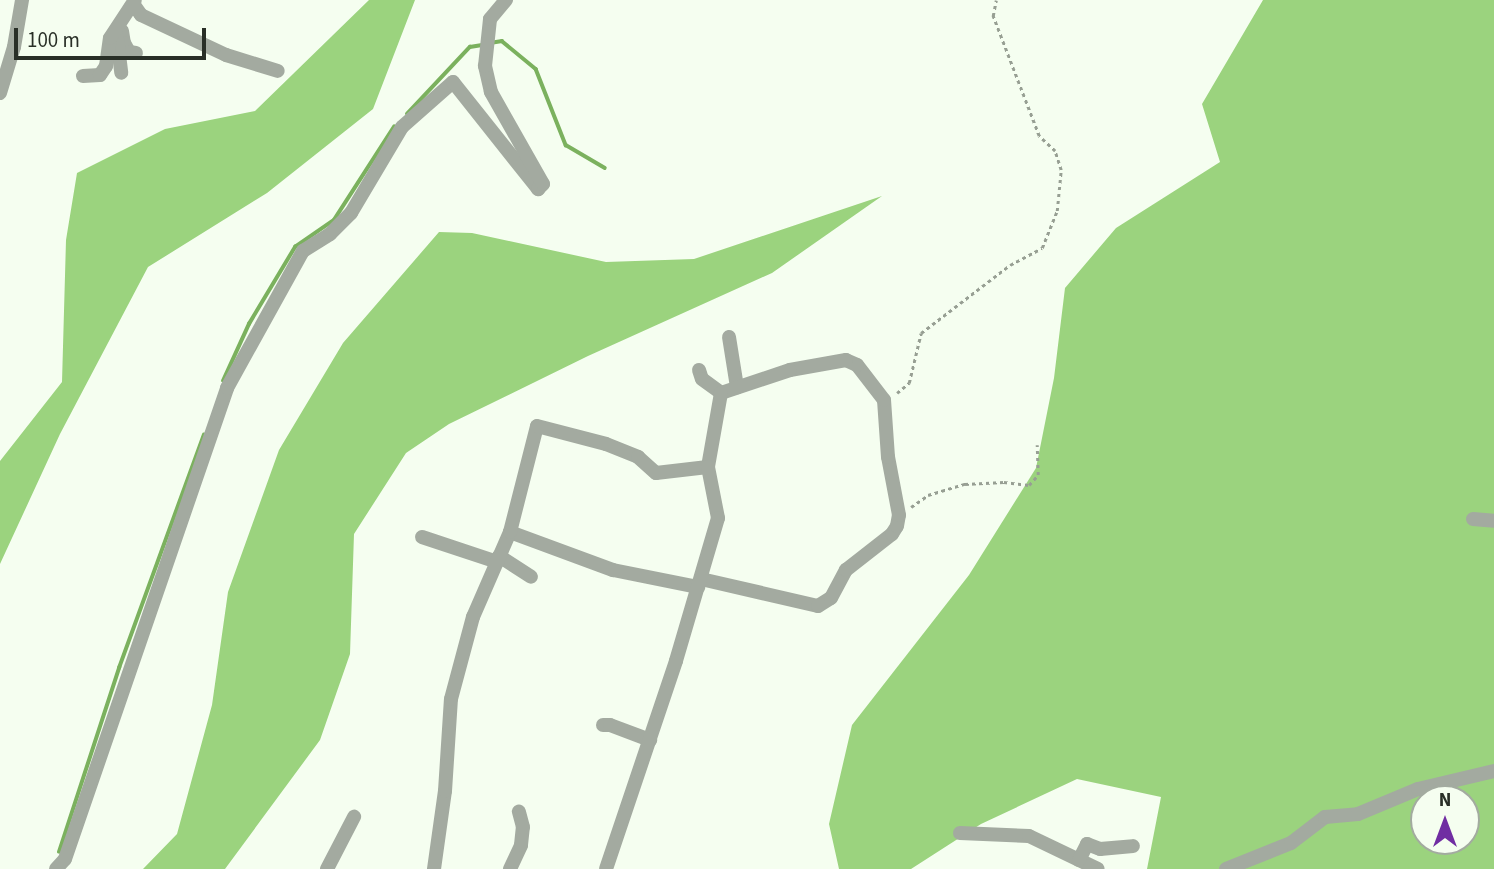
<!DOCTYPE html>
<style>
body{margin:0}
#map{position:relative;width:1494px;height:869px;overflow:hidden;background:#f5fef0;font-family:"Source Sans 3",sans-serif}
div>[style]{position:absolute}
.forest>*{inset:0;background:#9bd37e}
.stream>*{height:3.5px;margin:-1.75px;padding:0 1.75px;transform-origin:1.75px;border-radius:1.75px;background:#7bb15e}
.path>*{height:2.5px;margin-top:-1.25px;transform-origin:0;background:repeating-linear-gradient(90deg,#979f93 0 3.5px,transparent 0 7px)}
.street>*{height:14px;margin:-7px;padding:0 7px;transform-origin:7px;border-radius:7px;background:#a3aaa0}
span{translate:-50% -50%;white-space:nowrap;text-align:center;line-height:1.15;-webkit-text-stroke:7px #f5fef0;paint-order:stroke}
.north{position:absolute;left:1410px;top:785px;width:70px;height:70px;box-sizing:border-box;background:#f5fef0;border:2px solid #a3aba0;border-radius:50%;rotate:0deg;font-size:19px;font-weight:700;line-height:28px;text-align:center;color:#292f27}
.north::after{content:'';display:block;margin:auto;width:24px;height:32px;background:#702da2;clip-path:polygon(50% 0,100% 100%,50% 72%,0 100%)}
.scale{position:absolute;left:14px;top:28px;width:192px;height:32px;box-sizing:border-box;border:4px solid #292f27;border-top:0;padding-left:9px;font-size:21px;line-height:24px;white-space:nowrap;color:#292f27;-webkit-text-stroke:5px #f5fef0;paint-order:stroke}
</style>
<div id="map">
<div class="forest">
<div style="clip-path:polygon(369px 0,415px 0,373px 109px,267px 193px,148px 267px,60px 434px,0 564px,0 461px,62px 382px,66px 240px,77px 173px,165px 129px,255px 111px)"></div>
<div style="clip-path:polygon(evenodd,1263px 0,1494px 0,1494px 869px,1147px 869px,1161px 797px,1077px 779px,981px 824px,911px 869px,839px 869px,829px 824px,852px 725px,969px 575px,1036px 468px,1054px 378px,1065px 288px,1116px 228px,1220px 162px,1202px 104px,1263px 0,1424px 799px,1466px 799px,1466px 841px,1424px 841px,1424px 799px)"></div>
<div style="clip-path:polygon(882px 196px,772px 273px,588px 356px,449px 424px,406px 453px,354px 534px,350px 654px,320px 740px,225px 869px,143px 869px,177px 834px,212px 705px,228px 592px,279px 450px,343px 343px,439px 232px,472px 233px,606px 262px,694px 259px)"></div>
</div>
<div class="stream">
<div style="left:490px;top:43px;width:12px;rotate:-9deg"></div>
<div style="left:502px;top:41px;width:44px;rotate:39.5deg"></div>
<div style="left:536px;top:69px;width:82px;rotate:68.5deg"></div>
<div style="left:566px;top:145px;width:45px;rotate:30.5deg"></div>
<div style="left:407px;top:114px;width:92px;rotate:-46.8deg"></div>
<div style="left:470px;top:47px;width:12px;rotate:-9deg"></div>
<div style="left:223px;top:381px;width:63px;rotate:-65.5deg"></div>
<div style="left:249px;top:324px;width:90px;rotate:-59.1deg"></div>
<div style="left:295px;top:247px;width:47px;rotate:-34.7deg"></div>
<div style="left:334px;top:220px;width:111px;rotate:-57.2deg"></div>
<div style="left:59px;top:852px;width:194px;rotate:-71.9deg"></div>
<div style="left:119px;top:668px;width:248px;rotate:-70deg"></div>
</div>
<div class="path">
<div style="left:897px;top:393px;width:16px;rotate:-40deg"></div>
<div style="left:909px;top:383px;width:51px;rotate:-76.5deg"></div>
<div style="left:921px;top:333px;width:112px;rotate:-37.4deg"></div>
<div style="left:1010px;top:265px;width:36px;rotate:-28deg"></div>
<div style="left:1042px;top:248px;width:40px;rotate:-68deg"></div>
<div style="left:1057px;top:211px;width:41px;rotate:-84.4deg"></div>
<div style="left:1061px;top:170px;width:20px;rotate:-108deg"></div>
<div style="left:1055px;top:151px;width:22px;rotate:-137deg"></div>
<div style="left:1039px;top:136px;width:129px;rotate:-111deg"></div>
<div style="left:993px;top:16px;width:16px;rotate:-79deg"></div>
<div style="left:911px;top:507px;width:21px;rotate:-35deg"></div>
<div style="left:928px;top:495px;width:39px;rotate:-17deg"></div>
<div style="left:965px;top:484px;width:39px;rotate:-3deg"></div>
<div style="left:1004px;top:482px;width:25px;rotate:7deg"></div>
<div style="left:1029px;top:485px;width:13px;rotate:-48deg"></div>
<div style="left:1038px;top:475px;width:30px;rotate:-92deg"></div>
</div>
<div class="street">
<div style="left:134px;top:5px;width:12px;rotate:55deg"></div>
<div style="left:141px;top:15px;width:94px;rotate:25.2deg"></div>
<div style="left:226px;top:55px;width:54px;rotate:17.1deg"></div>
<div style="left:122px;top:31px;width:12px;rotate:81deg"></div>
<div style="left:124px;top:43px;width:10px;rotate:61deg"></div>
<div style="left:129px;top:52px;width:7px;rotate:8deg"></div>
<div style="left:117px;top:38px;width:35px;rotate:83deg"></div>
<div style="left:83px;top:76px;width:17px;rotate:-3deg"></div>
<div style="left:100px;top:75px;width:11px;rotate:-56deg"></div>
<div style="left:106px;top:66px;width:28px;rotate:-82deg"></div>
<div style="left:110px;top:38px;width:45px;rotate:-56.7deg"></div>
<div style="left:0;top:93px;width:48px;rotate:-73.1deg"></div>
<div style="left:14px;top:47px;width:48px;rotate:-80.3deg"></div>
<div style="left:729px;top:337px;width:51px;rotate:80.9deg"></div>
<div style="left:699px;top:370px;width:9px;rotate:72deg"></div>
<div style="left:702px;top:379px;width:24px;rotate:36deg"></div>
<div style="left:1473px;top:519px;width:21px;rotate:5deg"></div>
<div style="left:510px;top:532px;width:110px;rotate:20.3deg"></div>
<div style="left:613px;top:570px;width:87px;rotate:11.3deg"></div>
<div style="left:422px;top:537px;width:79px;rotate:18.4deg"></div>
<div style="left:499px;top:556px;width:38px;rotate:33deg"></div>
<div style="left:701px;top:579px;width:120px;rotate:13deg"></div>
<div style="left:818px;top:606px;width:15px;rotate:-32deg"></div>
<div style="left:831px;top:598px;width:32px;rotate:-62deg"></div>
<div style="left:846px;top:570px;width:58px;rotate:-38deg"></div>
<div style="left:892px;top:534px;width:9px;rotate:-58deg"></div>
<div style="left:897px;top:526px;width:11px;rotate:-80deg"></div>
<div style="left:899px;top:515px;width:59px;rotate:-100.7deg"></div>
<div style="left:888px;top:457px;width:57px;rotate:-94deg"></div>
<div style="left:884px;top:400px;width:44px;rotate:-127.6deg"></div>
<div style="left:857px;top:365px;width:12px;rotate:-156deg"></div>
<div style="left:846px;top:360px;width:57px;rotate:169.9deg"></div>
<div style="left:790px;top:370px;width:73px;rotate:161.6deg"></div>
<div style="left:721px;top:393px;width:75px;rotate:100deg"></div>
<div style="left:603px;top:725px;width:7px"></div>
<div style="left:610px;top:725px;width:43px;rotate:20.6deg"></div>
<div style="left:960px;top:833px;width:69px;rotate:2.5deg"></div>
<div style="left:1029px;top:836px;width:76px;rotate:25.6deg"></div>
<div style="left:1079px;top:860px;width:18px;rotate:-63deg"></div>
<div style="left:1087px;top:844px;width:14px;rotate:21deg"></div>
<div style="left:1100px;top:849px;width:33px;rotate:-5deg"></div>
<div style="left:56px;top:869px;width:13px;rotate:-48deg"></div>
<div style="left:65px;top:859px;width:498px;rotate:-71deg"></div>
<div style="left:227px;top:388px;width:157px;rotate:-61deg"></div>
<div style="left:303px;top:251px;width:32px;rotate:-32deg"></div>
<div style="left:330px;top:234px;width:30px;rotate:-45deg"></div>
<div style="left:351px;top:213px;width:100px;rotate:-59.3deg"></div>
<div style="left:402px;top:127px;width:68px;rotate:-41.4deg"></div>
<div style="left:453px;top:82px;width:137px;rotate:51.5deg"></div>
<div style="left:538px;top:189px;width:7px;rotate:-45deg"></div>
<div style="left:543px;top:184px;width:106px;rotate:-119.5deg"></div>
<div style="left:491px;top:92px;width:27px;rotate:-103deg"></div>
<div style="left:485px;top:66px;width:47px;rotate:-83.9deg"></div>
<div style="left:490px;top:19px;width:25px;rotate:-50deg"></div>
<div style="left:327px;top:869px;width:59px;rotate:-62.6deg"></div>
<div style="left:434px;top:869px;width:79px;rotate:-82deg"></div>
<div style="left:445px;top:791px;width:92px;rotate:-86.3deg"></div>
<div style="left:451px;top:699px;width:85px;rotate:-75deg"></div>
<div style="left:473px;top:617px;width:93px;rotate:-66.5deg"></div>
<div style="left:510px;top:532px;width:109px;rotate:-75.7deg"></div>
<div style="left:537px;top:426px;width:71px;rotate:14.6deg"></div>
<div style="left:606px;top:444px;width:35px;rotate:22deg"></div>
<div style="left:638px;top:457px;width:24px;rotate:42deg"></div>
<div style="left:656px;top:473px;width:52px;rotate:-6.6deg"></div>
<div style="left:708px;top:467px;width:52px;rotate:78.9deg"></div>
<div style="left:718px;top:518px;width:149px;rotate:106.4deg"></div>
<div style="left:676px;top:661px;width:219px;rotate:108.6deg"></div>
<div style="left:510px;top:869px;width:26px;rotate:-65deg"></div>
<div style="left:521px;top:845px;width:18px;rotate:-84deg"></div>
<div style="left:523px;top:827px;width:16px;rotate:-105deg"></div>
<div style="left:1226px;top:869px;width:70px;rotate:-21.8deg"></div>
<div style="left:1291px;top:843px;width:43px;rotate:-37.4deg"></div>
<div style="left:1325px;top:817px;width:33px;rotate:-5deg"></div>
<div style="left:1358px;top:814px;width:65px;rotate:-22.6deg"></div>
<div style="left:1418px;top:789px;width:78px;rotate:-13.3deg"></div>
</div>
<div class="north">N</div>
<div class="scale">100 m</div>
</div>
